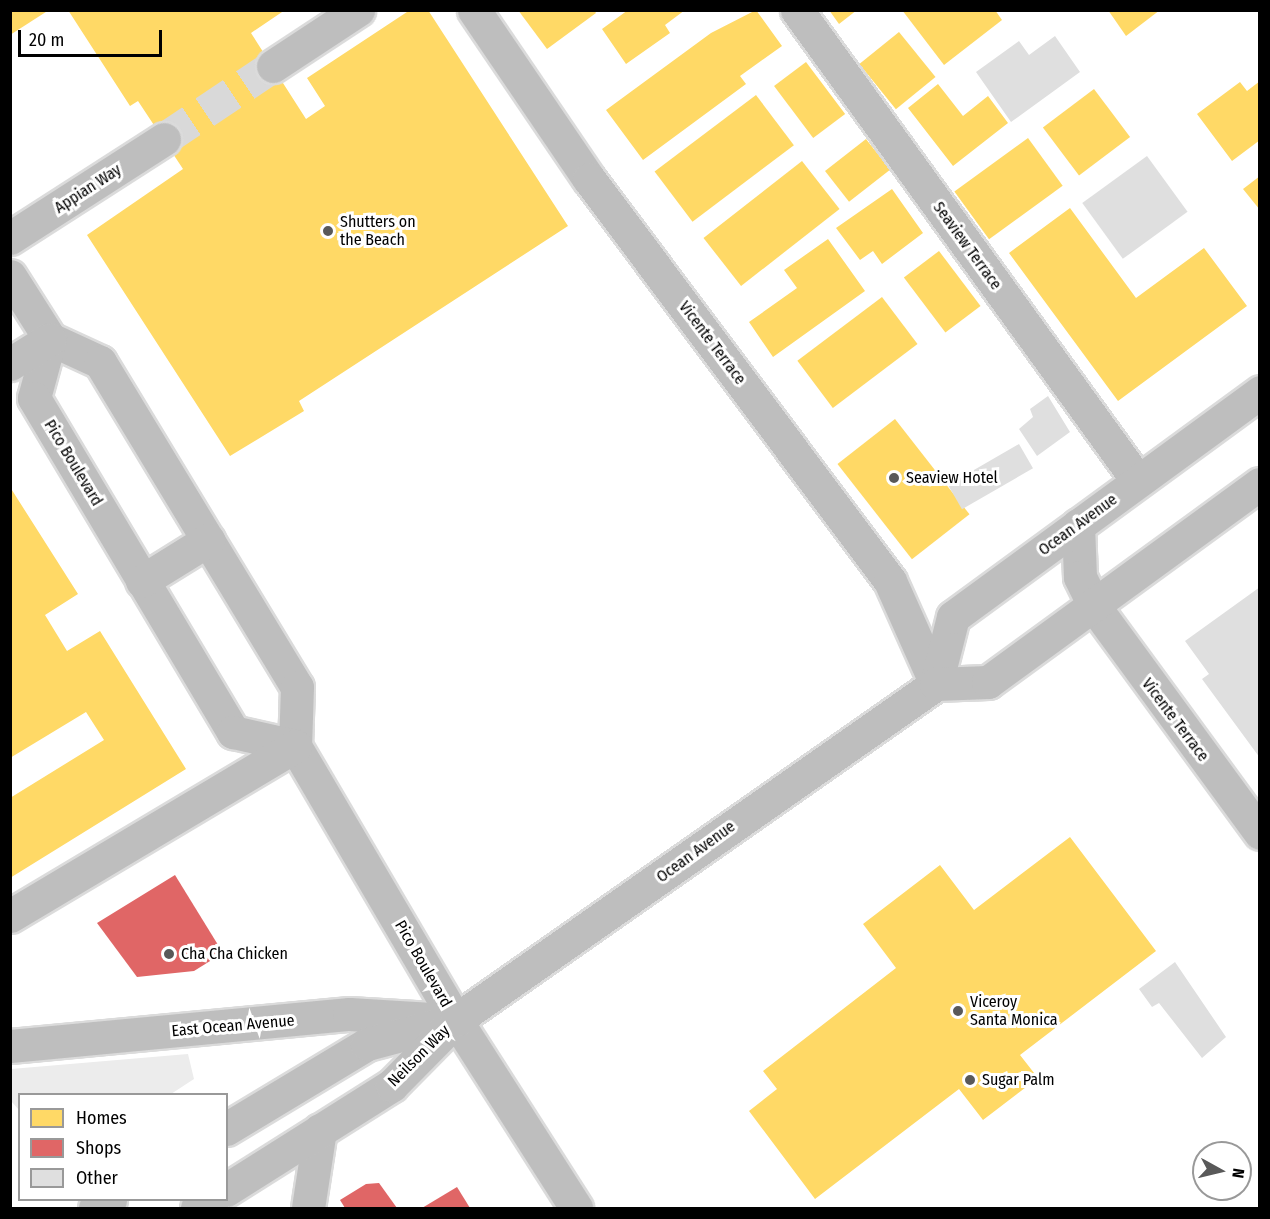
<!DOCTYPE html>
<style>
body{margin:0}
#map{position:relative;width:1270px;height:1219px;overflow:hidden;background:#fff;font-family:"Fira Sans Condensed",sans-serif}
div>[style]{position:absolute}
.green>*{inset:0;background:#ececec}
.homes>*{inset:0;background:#ffd966;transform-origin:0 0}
.shops>*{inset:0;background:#e06666}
.building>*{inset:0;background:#dfdfdf;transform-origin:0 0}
.minor-tunnel>*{height:33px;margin-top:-16.5px;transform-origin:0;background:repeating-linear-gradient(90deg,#d9d9d9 0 33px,transparent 0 49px)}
.roads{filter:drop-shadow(2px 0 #dbdbdb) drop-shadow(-2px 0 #dbdbdb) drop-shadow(0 2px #dbdbdb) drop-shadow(0 -2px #dbdbdb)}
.minor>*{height:33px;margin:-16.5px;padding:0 16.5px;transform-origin:16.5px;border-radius:16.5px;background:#bebebe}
.major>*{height:33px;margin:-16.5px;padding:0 16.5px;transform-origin:16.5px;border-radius:16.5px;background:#bebebe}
.dots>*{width:16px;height:16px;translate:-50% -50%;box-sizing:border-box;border:3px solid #fff;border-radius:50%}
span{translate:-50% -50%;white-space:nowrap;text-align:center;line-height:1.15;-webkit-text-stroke:6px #fff;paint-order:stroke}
.street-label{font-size:16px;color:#000}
.poi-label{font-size:16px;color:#000}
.left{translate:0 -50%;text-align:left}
.frame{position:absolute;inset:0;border:12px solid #000;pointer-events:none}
.legend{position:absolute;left:18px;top:1093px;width:210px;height:108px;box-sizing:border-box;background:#fff;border:2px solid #999;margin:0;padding:8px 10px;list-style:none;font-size:18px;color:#000}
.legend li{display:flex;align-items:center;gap:12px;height:30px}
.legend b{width:30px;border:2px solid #999}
.north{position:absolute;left:1192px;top:1141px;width:60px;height:60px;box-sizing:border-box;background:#fff;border:2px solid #999;border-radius:50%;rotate:98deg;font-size:16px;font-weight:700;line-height:24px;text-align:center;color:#000}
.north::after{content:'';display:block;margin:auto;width:21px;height:27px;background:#595959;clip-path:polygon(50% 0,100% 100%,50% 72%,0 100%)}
.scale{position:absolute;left:18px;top:30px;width:144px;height:27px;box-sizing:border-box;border:3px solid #000;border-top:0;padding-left:8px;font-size:18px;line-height:21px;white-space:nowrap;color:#000;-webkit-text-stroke:4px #fff;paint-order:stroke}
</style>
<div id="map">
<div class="green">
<div style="clip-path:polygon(188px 1054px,194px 1079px,171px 1094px,20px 1094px,19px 1110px,11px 1101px,11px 1069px)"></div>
</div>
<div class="homes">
<div style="clip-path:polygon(10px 10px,49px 10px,10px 35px)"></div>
<div style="clip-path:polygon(68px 10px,285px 10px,251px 33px,306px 119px,325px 106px,307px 78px,410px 10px,428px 10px,568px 226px,299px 401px,304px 411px,230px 456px,87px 235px,183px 169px,138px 101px,130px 106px)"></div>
<div style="clip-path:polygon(518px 10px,594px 10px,596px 13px,547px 49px)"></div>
<div style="clip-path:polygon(628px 10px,685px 10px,665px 25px,670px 33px,626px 64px,602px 29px)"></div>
<div style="clip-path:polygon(756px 10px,782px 46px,740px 76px,746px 84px,643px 160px,606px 110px,711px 33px)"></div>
<div style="clip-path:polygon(829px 10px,857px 10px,839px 24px)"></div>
<div style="clip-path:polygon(902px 10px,995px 10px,1002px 20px,944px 65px)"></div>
<div style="clip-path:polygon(1108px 10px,1160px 10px,1126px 36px)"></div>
<div style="left:899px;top:32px;width:58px;height:51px;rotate:51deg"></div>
<div style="left:806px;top:62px;width:65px;height:40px;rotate:53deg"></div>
<div style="clip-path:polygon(1260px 81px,1260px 140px,1232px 161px,1197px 114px,1240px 82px,1247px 91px)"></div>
<div style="clip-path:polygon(938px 84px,963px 116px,988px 96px,1008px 123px,953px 166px,908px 108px)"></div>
<div style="left:1094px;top:89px;width:60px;height:64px;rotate:53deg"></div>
<div style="left:756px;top:95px;width:63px;height:127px;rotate:53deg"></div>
<div style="left:1028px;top:138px;width:59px;height:91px;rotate:54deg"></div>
<div style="left:866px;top:139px;width:39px;height:52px;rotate:52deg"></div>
<div style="left:802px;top:161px;width:61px;height:125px;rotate:52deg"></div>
<div style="clip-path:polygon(1260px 176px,1260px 210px,1243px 189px)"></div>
<div style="clip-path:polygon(892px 189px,923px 233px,882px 264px,873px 251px,860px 260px,836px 228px)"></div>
<div style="clip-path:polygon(1070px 208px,1136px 298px,1204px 248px,1247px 306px,1118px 401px,1009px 253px)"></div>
<div style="clip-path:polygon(828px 239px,865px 291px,773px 357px,749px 322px,797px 288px,784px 270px)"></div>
<div style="left:939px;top:251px;width:69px;height:44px;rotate:53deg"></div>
<div style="left:882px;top:297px;width:59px;height:106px;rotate:53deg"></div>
<div style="left:895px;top:419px;width:121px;height:73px;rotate:52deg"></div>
<div style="clip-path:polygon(10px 487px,78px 594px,45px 615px,67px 651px,100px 631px,186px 769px,10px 878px,10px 798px,104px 740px,86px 712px,10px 758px)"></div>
<div style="clip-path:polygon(1070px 837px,1156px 951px,1020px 1055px,1038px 1078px,983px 1120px,959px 1089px,815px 1199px,749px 1111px,777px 1089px,763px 1071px,896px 968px,863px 924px,940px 865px,974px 910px)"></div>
</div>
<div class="shops">
<div style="clip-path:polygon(175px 875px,223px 953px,194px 971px,137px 977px,97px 923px)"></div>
<div style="clip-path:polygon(379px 1183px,397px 1208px,345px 1208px,340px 1200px,366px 1184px)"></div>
<div style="clip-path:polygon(457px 1187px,470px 1208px,422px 1208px)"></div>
</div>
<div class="building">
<div style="clip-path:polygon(1055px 36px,1080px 72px,1011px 122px,976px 72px,1019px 41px,1029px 55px)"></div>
<div style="left:1147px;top:156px;width:69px;height:80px;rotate:54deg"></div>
<div style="clip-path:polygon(1048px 396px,1070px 432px,1037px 456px,1019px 429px,1033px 417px,1030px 409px)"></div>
<div style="left:1019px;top:444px;width:28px;height:82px;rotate:60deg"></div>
<div style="clip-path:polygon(1260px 587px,1260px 758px,1202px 679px,1209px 674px,1185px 641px)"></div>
<div style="clip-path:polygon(1175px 962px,1226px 1037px,1202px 1058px,1159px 1003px,1152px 1007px,1139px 989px)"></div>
</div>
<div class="minor-tunnel">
<div style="left:164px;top:139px;width:131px;rotate:-33.8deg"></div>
</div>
<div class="roads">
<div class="minor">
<div style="left:474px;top:10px;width:204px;rotate:55.8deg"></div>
<div style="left:589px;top:179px;width:502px;rotate:53.18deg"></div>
<div style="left:890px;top:581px;width:113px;rotate:65.9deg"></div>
<div style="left:797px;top:10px;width:581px;rotate:54.1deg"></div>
<div style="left:273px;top:66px;width:102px;rotate:-33.4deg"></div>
<div style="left:10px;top:238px;width:183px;rotate:-32.7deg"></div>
<div style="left:10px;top:276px;width:75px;rotate:57.6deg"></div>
<div style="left:50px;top:339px;width:55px;rotate:24.7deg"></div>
<div style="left:100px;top:362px;width:380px;rotate:58.8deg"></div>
<div style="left:297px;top:687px;width:59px;rotate:91.9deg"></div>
<div style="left:295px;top:746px;width:318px;rotate:59.6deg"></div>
<div style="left:50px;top:339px;width:61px;rotate:105.2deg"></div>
<div style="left:34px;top:398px;width:389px;rotate:59.2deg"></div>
<div style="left:233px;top:732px;width:64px;rotate:12.7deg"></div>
<div style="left:10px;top:364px;width:47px;rotate:-32deg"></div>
<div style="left:142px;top:581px;width:78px;rotate:-31.8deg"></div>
<div style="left:1094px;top:606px;width:281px;rotate:53.8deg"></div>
<div style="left:10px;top:916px;width:332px;rotate:-30.8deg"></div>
<div style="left:10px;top:1046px;width:341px;rotate:-5.4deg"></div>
<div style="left:349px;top:1014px;width:99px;rotate:3.5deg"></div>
<div style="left:308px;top:1208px;width:79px;rotate:-81.3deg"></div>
</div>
<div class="major">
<div style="left:1078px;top:525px;width:52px;rotate:87.8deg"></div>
<div style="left:1080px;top:577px;width:32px;rotate:64deg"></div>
<div style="left:936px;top:684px;width:69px;rotate:-75.8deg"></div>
<div style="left:953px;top:617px;width:381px;rotate:-36.2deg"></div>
<div style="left:456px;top:1020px;width:223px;rotate:57.4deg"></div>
<div style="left:226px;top:1129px;width:165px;rotate:-31.1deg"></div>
<div style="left:367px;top:1044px;width:90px;rotate:-14.8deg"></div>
<div style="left:226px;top:1190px;width:196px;rotate:-32.3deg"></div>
<div style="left:392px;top:1085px;width:91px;rotate:-45.4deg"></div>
<div style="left:456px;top:1020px;width:586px;rotate:-34.99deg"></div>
<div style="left:936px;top:684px;width:52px;rotate:-2.2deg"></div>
<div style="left:988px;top:682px;width:336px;rotate:-36.1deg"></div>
<div style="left:95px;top:1208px;width:17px;rotate:-28deg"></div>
<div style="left:197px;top:1208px;width:17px;rotate:-28deg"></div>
</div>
</div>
<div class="dots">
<div style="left:328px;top:231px;background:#595959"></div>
<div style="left:894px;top:478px;background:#595959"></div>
<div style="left:169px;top:954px;background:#595959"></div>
<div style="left:958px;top:1011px;background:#595959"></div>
<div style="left:970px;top:1080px;background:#595959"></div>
</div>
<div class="street-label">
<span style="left:88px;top:189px;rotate:-33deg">Appian Way</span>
<span style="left:967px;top:246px;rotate:54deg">Seaview Terrace</span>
<span style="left:712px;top:343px;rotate:53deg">Vicente Terrace</span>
<span style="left:73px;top:463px;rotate:59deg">Pico Boulevard</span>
<span style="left:1078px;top:525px;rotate:-36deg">Ocean Avenue</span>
<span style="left:1175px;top:720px;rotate:53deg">Vicente Terrace</span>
<span style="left:696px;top:852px;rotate:-36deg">Ocean Avenue</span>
<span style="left:423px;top:964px;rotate:60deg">Pico Boulevard</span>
<span style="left:233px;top:1026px;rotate:-5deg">East Ocean Avenue</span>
<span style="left:419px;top:1056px;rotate:-45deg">Neilson Way</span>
</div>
<div class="poi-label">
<span class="left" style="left:340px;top:231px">Shutters on<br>the Beach</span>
<span class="left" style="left:906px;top:478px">Seaview Hotel</span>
<span class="left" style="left:181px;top:954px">Cha Cha Chicken</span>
<span class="left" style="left:970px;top:1011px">Viceroy<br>Santa Monica</span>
<span class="left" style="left:982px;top:1080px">Sugar Palm</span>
</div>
<div class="frame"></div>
<ul class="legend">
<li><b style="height:16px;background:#ffd966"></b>Homes</li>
<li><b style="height:16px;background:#e06666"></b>Shops</li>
<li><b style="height:16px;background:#dfdfdf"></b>Other</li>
</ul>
<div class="north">N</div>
<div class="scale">20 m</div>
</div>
